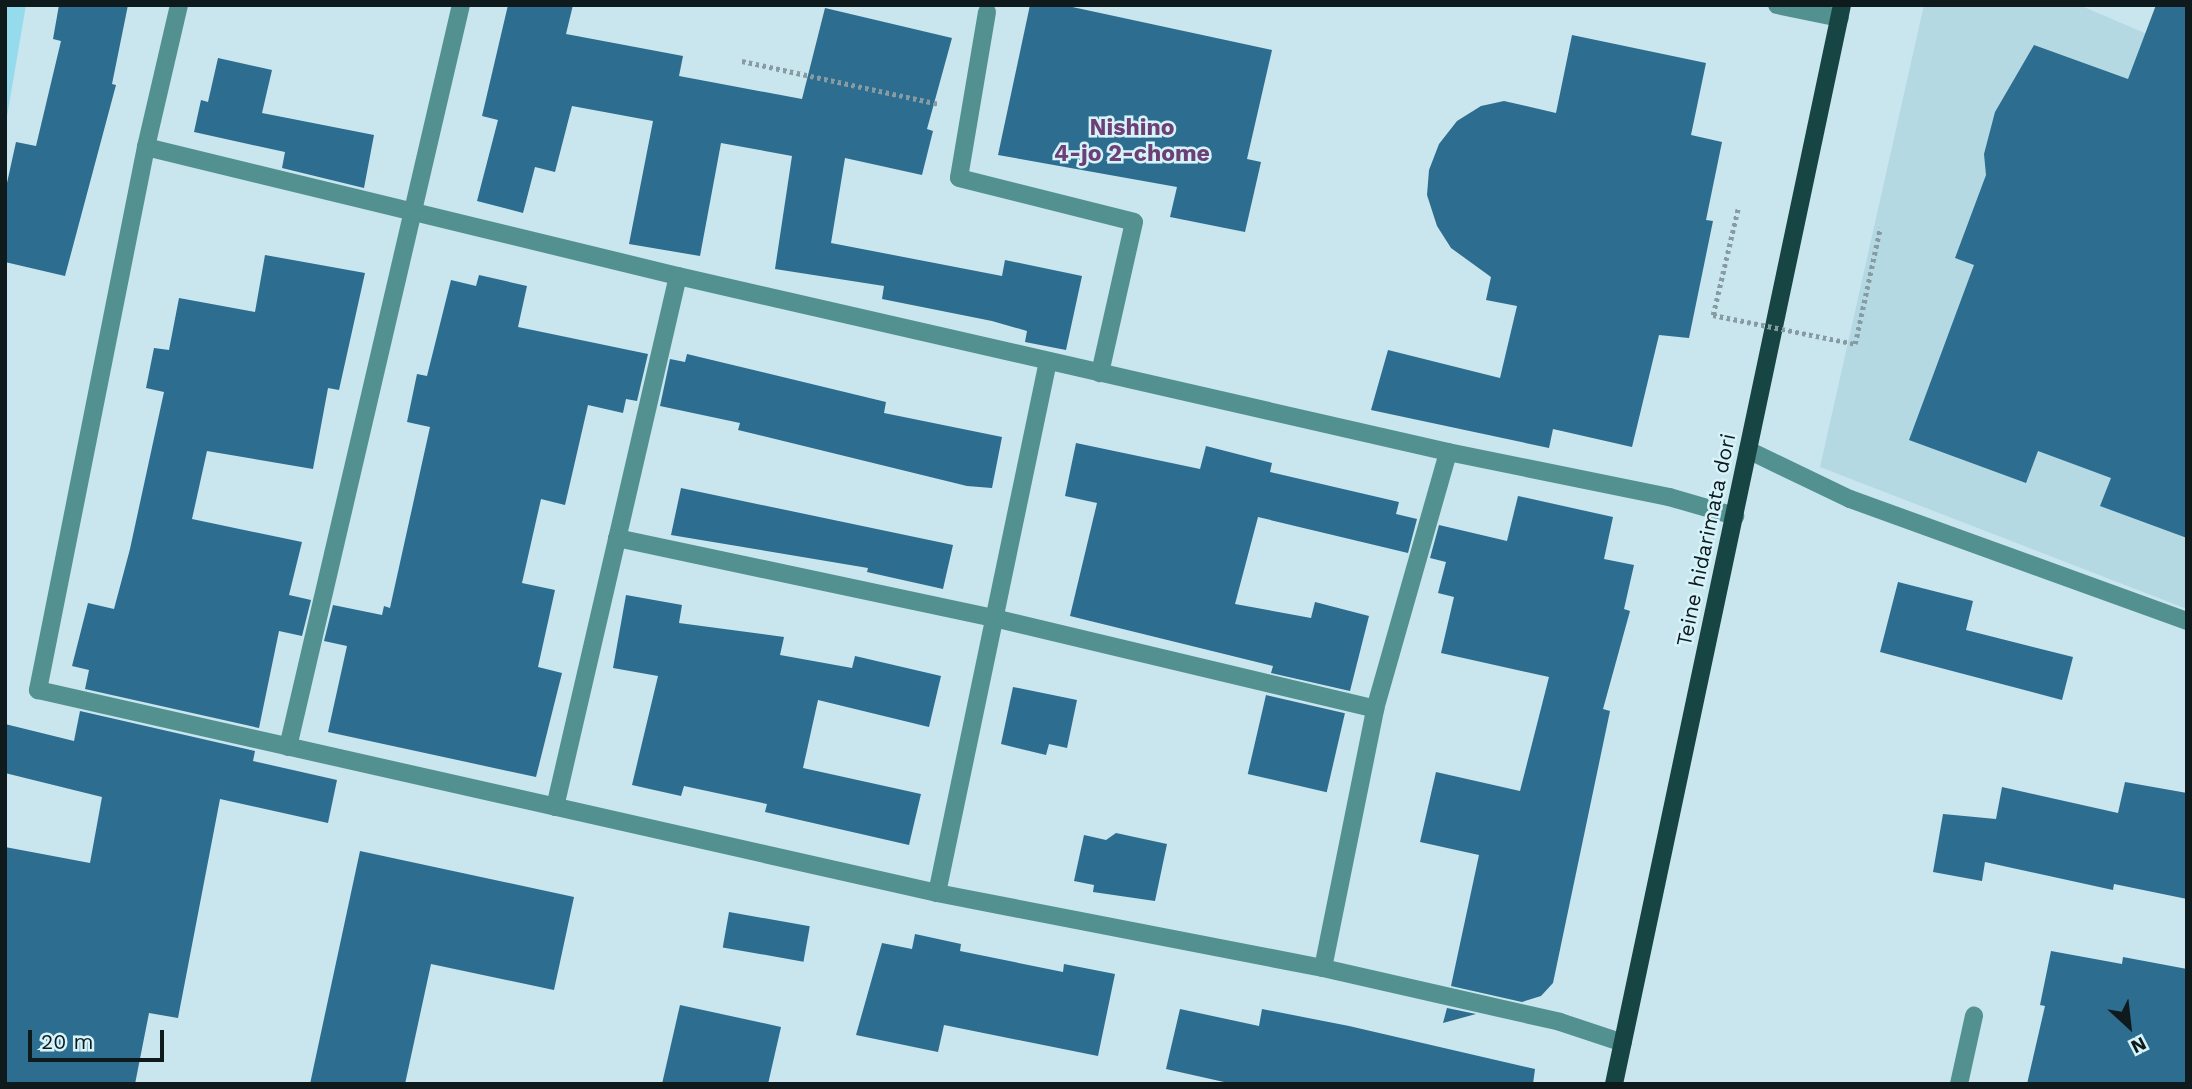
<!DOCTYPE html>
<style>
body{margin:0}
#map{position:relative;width:2192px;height:1089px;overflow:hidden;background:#c9e5ed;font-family:"Work Sans",sans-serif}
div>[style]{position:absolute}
.built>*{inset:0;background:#b4d9e3}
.green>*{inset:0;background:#96dbec}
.building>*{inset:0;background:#2c6d90;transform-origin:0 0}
.path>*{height:4.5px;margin-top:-2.25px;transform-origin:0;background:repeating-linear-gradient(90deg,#869ca2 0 3.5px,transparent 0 7px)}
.street>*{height:18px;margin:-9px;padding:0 9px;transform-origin:9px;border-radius:9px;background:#529190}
.primary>*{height:18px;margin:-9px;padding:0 9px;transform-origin:9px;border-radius:9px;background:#164544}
.path-bridge>*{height:4.5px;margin-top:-2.25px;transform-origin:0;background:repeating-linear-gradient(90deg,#869ca2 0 3.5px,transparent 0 7px)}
span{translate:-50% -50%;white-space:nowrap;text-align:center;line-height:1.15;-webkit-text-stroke:5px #d6f3fa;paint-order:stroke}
.street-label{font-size:21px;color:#0f1a1d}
.neighbourhood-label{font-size:23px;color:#6c4076;font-weight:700}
.frame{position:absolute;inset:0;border:7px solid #0f1a1d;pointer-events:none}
.north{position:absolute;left:2094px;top:991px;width:70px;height:70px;-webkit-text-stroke:5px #d6f3fa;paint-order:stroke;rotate:153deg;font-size:19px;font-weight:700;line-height:28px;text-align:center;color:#0f1a1d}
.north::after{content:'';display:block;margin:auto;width:24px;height:32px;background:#0f1a1d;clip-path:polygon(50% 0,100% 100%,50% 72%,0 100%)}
.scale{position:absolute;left:28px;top:1030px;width:136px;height:32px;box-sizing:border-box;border:4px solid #0f1a1d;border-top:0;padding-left:9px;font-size:21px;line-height:24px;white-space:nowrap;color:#0f1a1d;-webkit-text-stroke:5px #d6f3fa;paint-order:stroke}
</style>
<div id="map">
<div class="built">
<div style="clip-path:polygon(1924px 5px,2079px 5px,2187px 51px,2187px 609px,1820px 467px)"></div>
</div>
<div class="green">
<div style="clip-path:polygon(5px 5px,26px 5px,5px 128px)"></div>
</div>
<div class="building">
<div style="clip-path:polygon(59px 5px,128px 5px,112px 84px,116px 85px,65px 276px,5px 262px,5px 192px,16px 142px,36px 146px,61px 41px,53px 39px)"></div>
<div style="clip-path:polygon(508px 5px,573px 5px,566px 34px,683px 56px,679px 76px,802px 99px,825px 8px,952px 38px,927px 129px,933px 131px,922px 175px,845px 158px,831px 243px,1002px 276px,1005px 260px,1082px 276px,1066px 350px,1025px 342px,1027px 331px,992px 321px,882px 299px,884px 286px,775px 269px,792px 156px,721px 143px,700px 256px,629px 244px,653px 121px,572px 106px,555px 172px,535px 167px,523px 213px,477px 201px,498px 120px,482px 116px)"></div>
<div style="clip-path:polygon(1030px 5px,1063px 5px,1272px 50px,1247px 159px,1261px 162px,1245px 232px,1170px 217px,1177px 187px,998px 155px)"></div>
<div style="clip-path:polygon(2156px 5px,2187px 5px,2187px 538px,2100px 506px,2111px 478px,2038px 451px,2026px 483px,1909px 440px,1974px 265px,1955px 258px,1986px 175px,1984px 154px,1995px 112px,2034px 45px,2128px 79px)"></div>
<div style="clip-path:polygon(1572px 35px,1706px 63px,1691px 135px,1722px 142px,1706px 220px,1713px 221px,1689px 338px,1659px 335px,1632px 447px,1553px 429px,1549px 448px,1371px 410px,1388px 350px,1500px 378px,1517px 306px,1486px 300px,1491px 277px,1451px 248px,1437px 226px,1427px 195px,1429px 170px,1439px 144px,1457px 121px,1481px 106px,1504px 101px,1556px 113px)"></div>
<div style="clip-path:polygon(218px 58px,272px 70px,262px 113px,374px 135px,364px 188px,282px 168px,285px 152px,194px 132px,201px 100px,208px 102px)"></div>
<div style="clip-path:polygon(265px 255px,365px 273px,339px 390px,328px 388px,313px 469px,207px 451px,192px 519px,302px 542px,289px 595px,311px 600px,302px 636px,279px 631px,259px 728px,85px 689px,89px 670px,72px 666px,88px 603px,114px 609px,130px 549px,164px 392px,146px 388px,154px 348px,169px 350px,179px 298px,255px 312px)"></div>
<div style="clip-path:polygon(479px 275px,527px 286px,518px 327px,648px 354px,637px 401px,626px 399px,623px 413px,588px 405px,565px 505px,541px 499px,522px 583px,555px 590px,538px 667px,562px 673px,536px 777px,328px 732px,347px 646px,324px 641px,333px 605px,382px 615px,384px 606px,390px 608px,430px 427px,407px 422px,417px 374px,427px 376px,451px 280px,476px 286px)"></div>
<div style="clip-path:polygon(687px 354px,886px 402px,884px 413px,1002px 437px,992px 488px,967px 486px,738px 430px,740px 423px,660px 406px,670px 359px,685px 362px)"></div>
<div style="clip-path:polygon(1076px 443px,1200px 469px,1206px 446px,1272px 463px,1270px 472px,1399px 502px,1396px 514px,1417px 519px,1408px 553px,1258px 517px,1235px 604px,1311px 618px,1315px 602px,1369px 616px,1350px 691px,1271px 673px,1273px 666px,1070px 616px,1097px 503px,1065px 496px)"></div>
<div style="clip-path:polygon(681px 488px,953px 545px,943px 589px,867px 572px,868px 568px,671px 535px)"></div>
<div style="clip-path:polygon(1518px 496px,1613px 517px,1604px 559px,1634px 565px,1624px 609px,1630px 611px,1603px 709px,1610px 711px,1553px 983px,1541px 996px,1522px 1002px,1451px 986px,1479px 855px,1420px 842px,1436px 772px,1520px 791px,1549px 677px,1441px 653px,1454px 597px,1438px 593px,1446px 562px,1430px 558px,1439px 525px,1507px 541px)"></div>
<div style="clip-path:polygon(1898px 582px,1973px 601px,1966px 630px,2073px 657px,2062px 700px,1880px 652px)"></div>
<div style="clip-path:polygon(626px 595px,682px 605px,679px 623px,784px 637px,780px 655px,852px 668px,855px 656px,941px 676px,929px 727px,818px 700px,803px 768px,921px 794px,909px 845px,765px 812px,767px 804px,684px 786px,681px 796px,632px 785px,658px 676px,613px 668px)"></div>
<div style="clip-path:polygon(1013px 687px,1077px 700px,1067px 748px,1049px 744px,1046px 755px,1001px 744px)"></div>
<div style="left:1266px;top:695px;width:81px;height:81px;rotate:13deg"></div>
<div style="clip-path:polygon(80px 711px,255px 751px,253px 761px,337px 780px,328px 823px,220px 799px,178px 1018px,149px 1013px,135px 1084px,5px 1084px,5px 847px,90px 863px,102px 797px,5px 773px,5px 724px,74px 741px)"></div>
<div style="clip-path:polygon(2125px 782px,2187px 793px,2187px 899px,2114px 884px,2113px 890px,1985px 862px,1982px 881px,1933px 872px,1943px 814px,1996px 819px,2002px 787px,2118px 813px)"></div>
<div style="clip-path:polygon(1116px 833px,1167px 844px,1155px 901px,1093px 892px,1094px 885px,1074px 881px,1084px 835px,1106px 840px)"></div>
<div style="clip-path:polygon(360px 851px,574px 897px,554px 990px,431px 964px,405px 1084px,310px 1084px)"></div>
<div style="left:729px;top:912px;width:82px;height:36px;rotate:10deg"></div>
<div style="clip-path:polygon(915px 934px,961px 944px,960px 951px,1063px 972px,1064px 964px,1115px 974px,1098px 1056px,944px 1025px,938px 1052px,856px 1035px,882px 943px,912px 949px)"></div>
<div style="clip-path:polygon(2051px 951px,2122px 964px,2123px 957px,2187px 969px,2187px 1084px,2027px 1084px,2045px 1006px,2040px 1005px)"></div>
<div style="clip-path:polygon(680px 1005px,781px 1027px,768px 1084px,662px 1084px)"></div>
<div style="clip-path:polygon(1447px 1008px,1476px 1014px,1443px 1023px)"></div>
<div style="clip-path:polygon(1180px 1009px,1259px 1026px,1262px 1009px,1349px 1026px,1535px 1069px,1533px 1084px,1233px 1084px,1166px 1069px)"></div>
</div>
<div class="path">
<div style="left:742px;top:61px;width:202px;rotate:12.3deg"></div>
<div style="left:1713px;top:315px;width:110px;rotate:-76.8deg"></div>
<div style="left:1855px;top:344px;width:119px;rotate:-77.8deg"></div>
</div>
<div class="street">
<div style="left:179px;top:5px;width:146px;rotate:103.1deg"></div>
<div style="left:146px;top:147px;width:547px;rotate:13.63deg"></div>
<div style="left:678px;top:276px;width:790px;rotate:12.88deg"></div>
<div style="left:1448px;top:452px;width:226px;rotate:11.5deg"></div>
<div style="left:1669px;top:497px;width:69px;rotate:16.1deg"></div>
<div style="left:1777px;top:5px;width:64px;rotate:11.7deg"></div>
<div style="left:987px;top:12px;width:168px;rotate:99.6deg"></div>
<div style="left:959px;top:178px;width:180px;rotate:14.1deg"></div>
<div style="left:1134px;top:222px;width:155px;rotate:102.7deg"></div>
<div style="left:146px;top:147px;width:554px;rotate:101.25deg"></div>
<div style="left:38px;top:690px;width:922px;rotate:12.72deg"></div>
<div style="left:937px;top:893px;width:393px;rotate:11deg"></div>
<div style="left:1323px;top:968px;width:243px;rotate:12.8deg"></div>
<div style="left:1560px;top:1022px;width:66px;rotate:18.4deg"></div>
<div style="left:1748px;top:450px;width:113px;rotate:25.7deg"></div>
<div style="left:1850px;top:499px;width:358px;rotate:19.9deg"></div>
<div style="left:617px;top:538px;width:385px;rotate:12deg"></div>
<div style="left:994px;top:618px;width:392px;rotate:13.4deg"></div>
<div style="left:288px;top:747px;width:762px;rotate:-76.88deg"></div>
<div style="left:555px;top:807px;width:545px;rotate:-76.96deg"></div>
<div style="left:937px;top:893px;width:543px;rotate:-78.21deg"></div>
<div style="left:1323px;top:968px;width:264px;rotate:-78.6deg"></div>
<div style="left:1375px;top:709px;width:267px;rotate:-74.1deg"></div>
<div style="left:1959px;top:1084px;width:70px;rotate:-77.6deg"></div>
</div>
<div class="primary">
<div style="left:1614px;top:1084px;width:1103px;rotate:-78.07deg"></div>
</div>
<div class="path-bridge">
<div style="left:1713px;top:315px;width:145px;rotate:11.5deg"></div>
</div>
<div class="street-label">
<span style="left:1706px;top:540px;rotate:-78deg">Teine hidarimata dori</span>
</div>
<div class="neighbourhood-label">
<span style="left:1132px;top:141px">Nishino<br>4-jo 2-chome</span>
</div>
<div class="frame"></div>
<div class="north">N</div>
<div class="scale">20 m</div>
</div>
